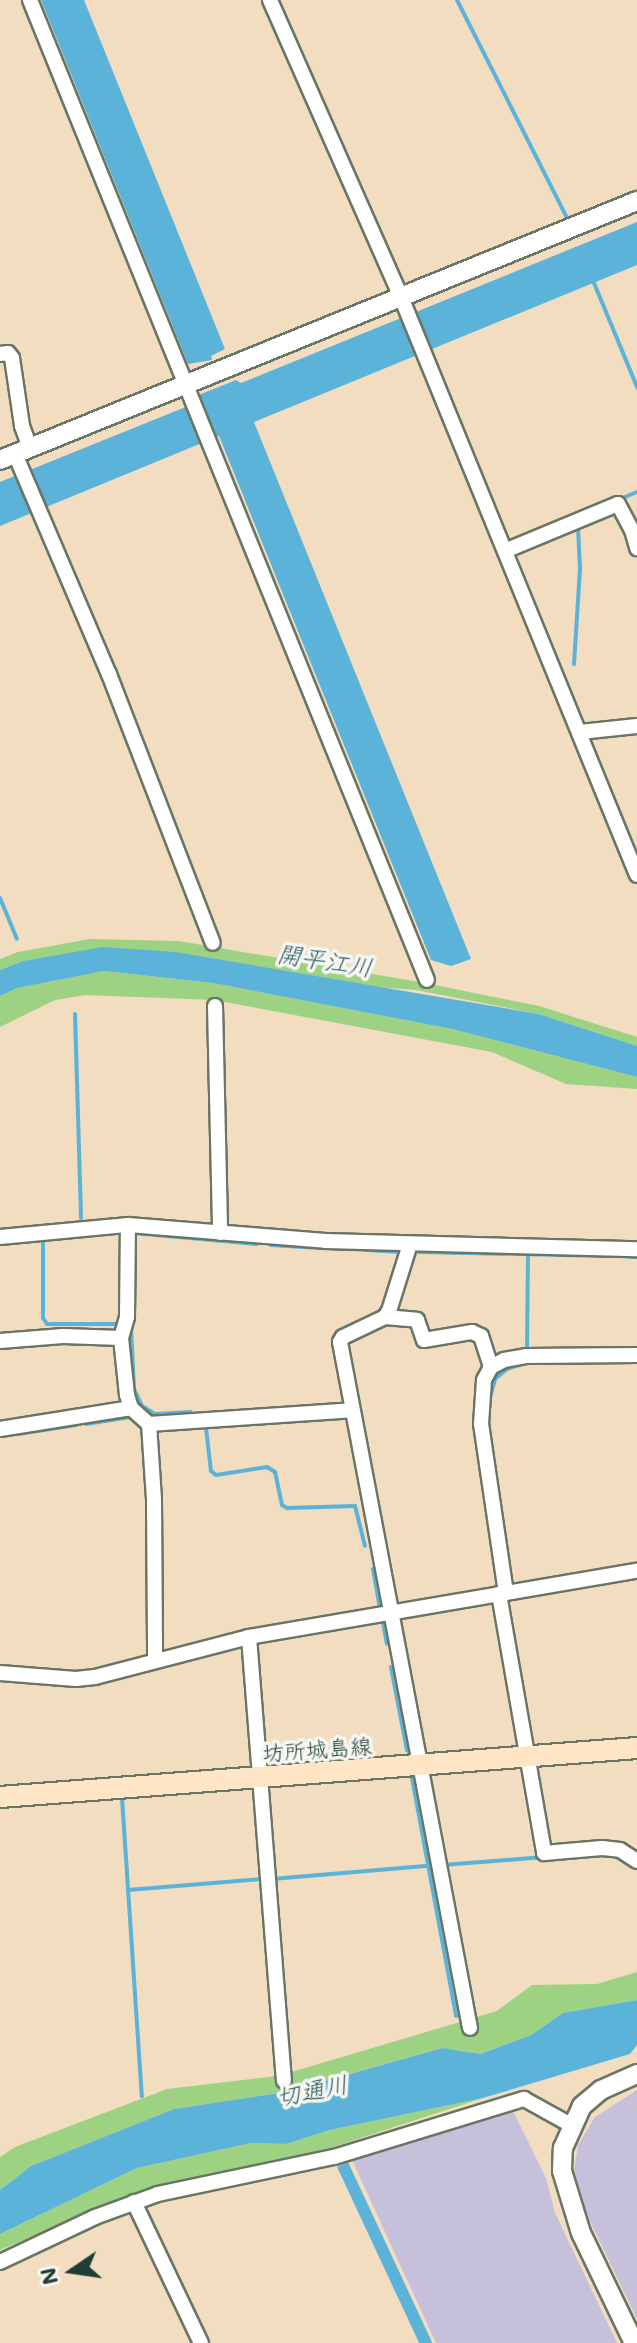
<!DOCTYPE html>
<meta charset="utf-8">
<style>
body{margin:0}
#map{position:relative;width:637px;height:2343px;overflow:hidden;background:#f2ddc0;font-family:Mali,"Klee One",sans-serif}
div>[style]{position:absolute}
.industrial>*{inset:0;background:#c6c0da}
.green>*{inset:0;background:#9dd283}
.water>*{inset:0;background:#5cb3d9;transform-origin:0 0}
.stream>*{height:4px;margin:-2px;padding:0 2px;transform-origin:2px;border-radius:2px;background:#5cb3d9}
.roads{filter:drop-shadow(2px 0 #697565) drop-shadow(-2px 0 #697565) drop-shadow(0 2px #697565) drop-shadow(0 -2px #697565)}
.minor>*{height:14px;margin:-7px;padding:0 7px;transform-origin:7px;border-radius:7px;background:#fff}
.tertiary>*{height:18px;margin:-9px;padding:0 9px;transform-origin:9px;border-radius:9px;background:#fff}
.secondary>*{height:20px;margin:-10px;padding:0 10px;transform-origin:10px;border-radius:10px;background:#fde5c5}
span{translate:-50% -50%;white-space:nowrap;text-align:center;line-height:1.15;-webkit-text-stroke:7px #f6f6f2;paint-order:stroke}
.street-label{font-size:22px;color:#1f3d34}
.water-label{font-size:24px;color:#2e5a5d;font-style:italic}
.north{position:absolute;left:32px;top:2231px;width:80px;height:80px;-webkit-text-stroke:6px #f6f6f2;paint-order:stroke;rotate:257deg;font-size:22px;font-weight:700;line-height:32px;text-align:center;color:#1f3d34}
.north::after{content:'';display:block;margin:auto;width:28px;height:36px;background:#1f3d34;clip-path:polygon(50% 0,100% 100%,50% 72%,0 100%)}
</style>
<div id="map">
<div class="industrial">
<div style="clip-path:polygon(637px 2090px,637px 2319px,588px 2217px,574px 2172px,578px 2145px,595px 2117px)"></div>
<div style="clip-path:polygon(512px 2109px,546px 2178px,555px 2213px,617px 2343px,436px 2343px,352px 2160px)"></div>
</div>
<div class="green">
<div style="clip-path:polygon(90px 939px,179px 941px,425px 983px,539px 1006px,637px 1037px,637px 1046px,539px 1014px,416px 990px,23px 961px,0 970px,0 959px,18px 952px)"></div>
<div style="clip-path:polygon(104px 971px,213px 983px,452px 1029px,637px 1077px,637px 1089px,566px 1084px,492px 1052px,214px 1000px,85px 995px,55px 1000px,0 1027px,0 996px,16px 988px)"></div>
<div style="clip-path:polygon(637px 1972px,637px 2000px,563px 2013px,531px 2035px,479px 2054px,441px 2048px,286px 2092px,174px 2109px,31px 2166px,0 2190px,0 2157px,15px 2147px,167px 2089px,278px 2076px,497px 2011px,532px 1985px,597px 1984px)"></div>
<div style="clip-path:polygon(483px 2098px,330px 2148px,140px 2191px,0 2250px,0 2234px,137px 2168px,251px 2143px,286px 2144px,330px 2130px)"></div>
</div>
<div class="water">
<div style="clip-path:polygon(41px 0,84px 0,225px 349px,211px 356px,212px 360px,188px 364px)"></div>
<div style="clip-path:polygon(637px 222px,637px 265px,254px 422px,471px 959px,451px 966px,431px 960px,219px 436px,0 526px,0 482px,198px 402px,196px 396px,236px 380px,241px 383px)"></div>
<div style="clip-path:polygon(103px 947px,175px 952px,539px 1014px,637px 1046px,637px 1077px,452px 1029px,213px 983px,104px 971px,17px 988px,0 996px,0 970px,23px 961px)"></div>
<div style="clip-path:polygon(637px 2000px,637px 2045px,630px 2054px,483px 2098px,330px 2130px,286px 2144px,251px 2143px,137px 2168px,0 2234px,0 2190px,31px 2166px,174px 2109px,286px 2092px,442px 2048px,480px 2054px,531px 2035px,563px 2013px)"></div>
<div style="left:348px;top:2162px;width:200px;height:12px;rotate:65deg"></div>
</div>
<div class="stream">
<div style="left:457px;top:0;width:244px;rotate:63.2deg"></div>
<div style="left:594px;top:283px;width:113px;rotate:67.5deg"></div>
<div style="left:618px;top:500px;width:21px;rotate:-23deg"></div>
<div style="left:574px;top:664px;width:95px;rotate:-86.4deg"></div>
<div style="left:580px;top:569px;width:42px;rotate:-92.7deg"></div>
<div style="left:0;top:898px;width:44px;rotate:67.5deg"></div>
<div style="left:75px;top:1014px;width:204px;rotate:88.3deg"></div>
<div style="left:134px;top:1233px;width:123px;rotate:5.1deg"></div>
<div style="left:43px;top:1238px;width:80px;rotate:90deg"></div>
<div style="left:43px;top:1318px;width:7px;rotate:56deg"></div>
<div style="left:47px;top:1324px;width:72px"></div>
<div style="left:271px;top:1245px;width:49px;rotate:3.5deg"></div>
<div style="left:333px;top:1248px;width:68px;rotate:3.4deg"></div>
<div style="left:419px;top:1252px;width:186px;rotate:1.2deg"></div>
<div style="left:618px;top:1256px;width:19px;rotate:3deg"></div>
<div style="left:131px;top:1329px;width:60px;rotate:87.1deg"></div>
<div style="left:134px;top:1389px;width:19px;rotate:65deg"></div>
<div style="left:142px;top:1406px;width:15px;rotate:32deg"></div>
<div style="left:155px;top:1414px;width:36px;rotate:-3deg"></div>
<div style="left:527px;top:1349px;width:94px;rotate:-89.4deg"></div>
<div style="left:490px;top:1398px;width:20px;rotate:-75deg"></div>
<div style="left:495px;top:1379px;width:16px;rotate:-40deg"></div>
<div style="left:507px;top:1369px;width:19px;rotate:-18deg"></div>
<div style="left:86px;top:1424px;width:45px;rotate:-9deg"></div>
<div style="left:206px;top:1428px;width:43px;rotate:83.4deg"></div>
<div style="left:211px;top:1471px;width:6px;rotate:39deg"></div>
<div style="left:216px;top:1475px;width:52px;rotate:-8.9deg"></div>
<div style="left:267px;top:1467px;width:9px;rotate:32deg"></div>
<div style="left:275px;top:1472px;width:34px;rotate:78deg"></div>
<div style="left:282px;top:1505px;width:6px;rotate:31deg"></div>
<div style="left:287px;top:1508px;width:68px;rotate:-1.7deg"></div>
<div style="left:355px;top:1506px;width:41px;rotate:76deg"></div>
<div style="left:18px;top:1434px;width:59px;rotate:-8.8deg"></div>
<div style="left:0;top:1436px;width:8px;rotate:-7deg"></div>
<div style="left:373px;top:1569px;width:40px;rotate:80deg"></div>
<div style="left:383px;top:1622px;width:22px;rotate:80deg"></div>
<div style="left:391px;top:1667px;width:85px;rotate:79.1deg"></div>
<div style="left:412px;top:1778px;width:242px;rotate:79.5deg"></div>
<div style="left:122px;top:1798px;width:299px;rotate:86.2deg"></div>
<div style="left:443px;top:1865px;width:101px;rotate:-4.5deg"></div>
<div style="left:272px;top:1879px;width:157px;rotate:-4.8deg"></div>
<div style="left:128px;top:1890px;width:134px;rotate:-4.7deg"></div>
</div>
<div class="roads">
<div class="minor">
<div style="left:30px;top:0;width:1057px;rotate:67.95deg"></div>
<div style="left:270px;top:0;width:325px;rotate:66.2deg"></div>
<div style="left:401px;top:297px;width:624px;rotate:67.79deg"></div>
<div style="left:0;top:354px;width:8px;rotate:-7deg"></div>
<div style="left:8px;top:353px;width:6px;rotate:51deg"></div>
<div style="left:12px;top:358px;width:69px;rotate:81.6deg"></div>
<div style="left:22px;top:426px;width:23px;rotate:70deg"></div>
<div style="left:15px;top:454px;width:239px;rotate:66.9deg"></div>
<div style="left:109px;top:674px;width:288px;rotate:68.9deg"></div>
<div style="left:507px;top:550px;width:120px;rotate:-22.5deg"></div>
<div style="left:618px;top:504px;width:30px;rotate:62deg"></div>
<div style="left:632px;top:530px;width:19px;rotate:74deg"></div>
<div style="left:580px;top:732px;width:57px;rotate:-6deg"></div>
<div style="left:215px;top:1006px;width:227px;rotate:88.7deg"></div>
<div style="left:0;top:1237px;width:129px;rotate:-5.4deg"></div>
<div style="left:128px;top:1225px;width:198px;rotate:4.6deg"></div>
<div style="left:325px;top:1241px;width:312px;rotate:1.5deg"></div>
<div style="left:410px;top:1244px;width:70px;rotate:107.4deg"></div>
<div style="left:389px;top:1311px;width:7px;rotate:124deg"></div>
<div style="left:385px;top:1317px;width:47px;rotate:154.5deg"></div>
<div style="left:343px;top:1337px;width:6px;rotate:121deg"></div>
<div style="left:340px;top:1342px;width:698px;rotate:79.27deg"></div>
<div style="left:385px;top:1317px;width:32px;rotate:5deg"></div>
<div style="left:417px;top:1320px;width:21px;rotate:71deg"></div>
<div style="left:424px;top:1340px;width:49px;rotate:-9.5deg"></div>
<div style="left:472px;top:1332px;width:10px;rotate:24deg"></div>
<div style="left:481px;top:1336px;width:33px;rotate:72deg"></div>
<div style="left:121px;top:1338px;width:22px;rotate:-74deg"></div>
<div style="left:127px;top:1317px;width:92px;rotate:-89.4deg"></div>
<div style="left:0;top:1341px;width:63px;rotate:-4.5deg"></div>
<div style="left:63px;top:1336px;width:58px;rotate:2deg"></div>
<div style="left:121px;top:1338px;width:57px;rotate:84deg"></div>
<div style="left:127px;top:1395px;width:14px;rotate:73deg"></div>
<div style="left:131px;top:1408px;width:24px;rotate:42deg"></div>
<div style="left:149px;top:1424px;width:203px;rotate:-3.9deg"></div>
<div style="left:149px;top:1424px;width:76px;rotate:86.2deg"></div>
<div style="left:154px;top:1500px;width:160px;rotate:89.6deg"></div>
<div style="left:0;top:1429px;width:133px;rotate:-9.1deg"></div>
<div style="left:506px;top:1593px;width:171px;rotate:-98.4deg"></div>
<div style="left:481px;top:1424px;width:44px;rotate:-86.1deg"></div>
<div style="left:484px;top:1380px;width:15px;rotate:-62deg"></div>
<div style="left:491px;top:1367px;width:15px;rotate:-28deg"></div>
<div style="left:504px;top:1360px;width:22px;rotate:-10deg"></div>
<div style="left:526px;top:1356px;width:111px;rotate:-0.5deg"></div>
<div style="left:499px;top:1594px;width:263px;rotate:80.1deg"></div>
<div style="left:544px;top:1853px;width:58px;rotate:-4.9deg"></div>
<div style="left:602px;top:1848px;width:18px;rotate:6deg"></div>
<div style="left:620px;top:1850px;width:20px;rotate:33deg"></div>
<div style="left:249px;top:1637px;width:445px;rotate:85.5deg"></div>
<div style="left:0;top:1673px;width:76px;rotate:4.5deg"></div>
<div style="left:76px;top:1679px;width:19px;rotate:-6deg"></div>
<div style="left:95px;top:1677px;width:159px;rotate:-14.6deg"></div>
<div style="left:249px;top:1637px;width:394px;rotate:-9.7deg"></div>
<div style="left:134px;top:2202px;width:156px;rotate:64.6deg"></div>
<div style="left:0;top:2262px;width:105px;rotate:-25.3deg"></div>
<div style="left:95px;top:2217px;width:67px;rotate:-20.1deg"></div>
<div style="left:158px;top:2194px;width:180px;rotate:-11.9deg"></div>
<div style="left:334px;top:2157px;width:199px;rotate:-17deg"></div>
<div style="left:524px;top:2099px;width:54px;rotate:29deg"></div>
</div>
<div class="tertiary">
<div style="left:0;top:460px;width:688px;rotate:-22.13deg"></div>
<div style="left:634px;top:2343px;width:122px;rotate:-115.7deg"></div>
<div style="left:581px;top:2233px;width:65px;rotate:-107deg"></div>
<div style="left:562px;top:2171px;width:23px;rotate:-88deg"></div>
<div style="left:563px;top:2148px;width:46px;rotate:-65.7deg"></div>
<div style="left:582px;top:2106px;width:25px;rotate:-40deg"></div>
<div style="left:601px;top:2090px;width:39px;rotate:-24deg"></div>
</div>
<div class="secondary">
<div style="left:0;top:1797px;width:639px;rotate:-4.4deg"></div>
</div>
</div>
<div class="street-label">
<span style="left:317px;top:1749px;rotate:-4deg">坊所城島線</span>
</div>
<div class="water-label">
<span style="left:325px;top:960px;rotate:9deg">開平江川</span>
<span style="left:312px;top:2090px;rotate:-11deg">切通川</span>
</div>
<div class="north">N</div>
</div>
